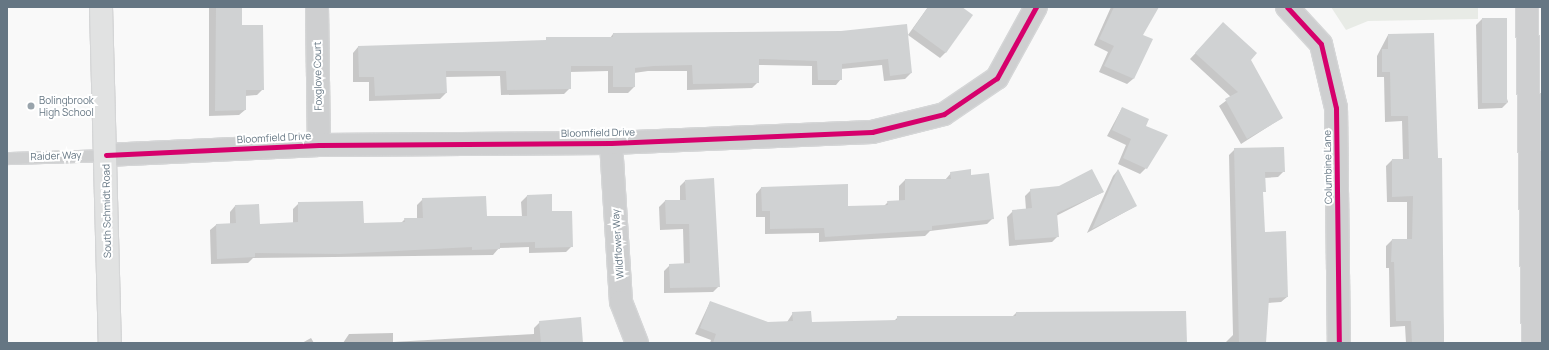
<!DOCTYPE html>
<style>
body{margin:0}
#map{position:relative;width:1549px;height:350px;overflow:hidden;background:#f9f9f9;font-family:Manrope,sans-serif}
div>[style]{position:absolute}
.green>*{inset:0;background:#e8ebe6}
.shadow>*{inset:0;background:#0003}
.building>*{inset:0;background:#d0d2d3;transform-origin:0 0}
.roads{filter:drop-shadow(1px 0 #d5d6d7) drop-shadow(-1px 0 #d5d6d7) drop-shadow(0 1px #d5d6d7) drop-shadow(0 -1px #d5d6d7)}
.lane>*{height:11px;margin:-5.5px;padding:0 5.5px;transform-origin:5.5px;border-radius:5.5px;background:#cecfd0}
.street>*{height:22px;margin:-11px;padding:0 11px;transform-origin:11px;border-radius:11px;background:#cecfd0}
.secondary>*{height:22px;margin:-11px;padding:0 11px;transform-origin:11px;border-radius:11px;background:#e1e2e2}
.cycleway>*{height:5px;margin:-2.5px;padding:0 2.5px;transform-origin:2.5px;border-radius:2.5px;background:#d6006c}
.dots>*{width:11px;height:11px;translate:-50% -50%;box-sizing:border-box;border:2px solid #fff;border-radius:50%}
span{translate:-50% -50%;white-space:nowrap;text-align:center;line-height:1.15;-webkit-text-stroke:4px #fff;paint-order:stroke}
.street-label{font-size:10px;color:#657683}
.poi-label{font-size:10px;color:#657683}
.left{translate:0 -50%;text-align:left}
.frame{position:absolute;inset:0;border:8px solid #657683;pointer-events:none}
</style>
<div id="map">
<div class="green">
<div style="clip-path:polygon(1331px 7px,1478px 7px,1478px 19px,1368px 21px,1346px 30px)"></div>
</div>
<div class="shadow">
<div style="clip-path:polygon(209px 7px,241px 7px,241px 26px,263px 89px,257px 95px,245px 96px,245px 110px,239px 115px,209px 116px)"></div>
<div style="clip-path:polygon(928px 7px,960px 7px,946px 52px,940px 58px,908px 35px)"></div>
<div style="clip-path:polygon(1111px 7px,1157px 7px,1142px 35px,1133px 79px,1127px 84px,1099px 72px,1108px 52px,1094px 45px)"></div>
<div style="clip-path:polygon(1482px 19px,1508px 102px,1502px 108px,1478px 109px,1476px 25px)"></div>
<div style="clip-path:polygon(906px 25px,911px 73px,905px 79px,884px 81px,882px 65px,841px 69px,841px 79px,836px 85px,812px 85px,812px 66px,758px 65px,758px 82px,752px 88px,687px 90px,687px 71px,648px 71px,634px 73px,634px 87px,628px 93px,608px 93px,608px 71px,570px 72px,570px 88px,564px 94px,501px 95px,500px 76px,445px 77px,446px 93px,440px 99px,369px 101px,369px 82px,353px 82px,353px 53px,358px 47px,543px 41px,610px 38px,613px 34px,841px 32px)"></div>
<div style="clip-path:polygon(1218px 29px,1250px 60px,1282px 118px,1241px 144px,1219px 106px,1231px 97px,1190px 59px)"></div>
<div style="clip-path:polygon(1433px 34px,1444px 343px,1406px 343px,1405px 326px,1390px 327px,1389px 268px,1386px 268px,1386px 246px,1392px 240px,1407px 240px,1407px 202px,1387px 202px,1386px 166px,1392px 160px,1403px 160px,1402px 121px,1385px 122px,1384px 77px,1377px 77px,1377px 56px,1388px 35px)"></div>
<div style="clip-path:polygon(1122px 108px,1146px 168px,1140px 174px,1118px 164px,1126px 145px,1107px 136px)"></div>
<div style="clip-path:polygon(1235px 149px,1284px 171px,1278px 177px,1264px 178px,1262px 194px,1264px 233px,1287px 297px,1281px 302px,1267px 303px,1265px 343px,1225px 343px,1233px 335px,1229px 155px)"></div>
<div style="clip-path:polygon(1118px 170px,1136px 206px,1087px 233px,1113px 176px)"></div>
<div style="clip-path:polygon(951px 173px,970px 176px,993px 218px,987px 224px,930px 231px,925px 236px,819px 242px,819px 233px,765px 234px,765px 217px,756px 217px,756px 194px,761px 188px,847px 207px,884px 206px,888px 202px,899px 202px,899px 186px,905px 180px,945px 180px)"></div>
<div style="clip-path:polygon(685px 181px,719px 286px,713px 292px,664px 293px,664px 271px,670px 265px,684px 264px,683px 229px,660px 230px,659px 207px,665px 201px,680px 201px,680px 186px)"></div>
<div style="clip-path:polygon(1031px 190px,1103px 192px,1056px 216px,1058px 236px,1052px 242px,1009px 246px,1007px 217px,1013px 211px,1026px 210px,1025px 196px)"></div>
<div style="clip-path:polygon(527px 196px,551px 212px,572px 246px,566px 252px,529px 253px,529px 247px,499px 248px,493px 255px,253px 258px,248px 263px,211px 264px,210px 230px,216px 225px,230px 224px,230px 212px,235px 206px,259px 225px,293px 224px,293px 209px,299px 203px,363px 224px,401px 223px,405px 219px,417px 219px,417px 205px,423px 199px,486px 217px,522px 217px,521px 202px)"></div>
<div style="clip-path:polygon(710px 302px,739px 343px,710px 343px,711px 340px,695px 334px)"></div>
<div style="clip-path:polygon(793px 313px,811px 323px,893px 322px,898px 317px,1012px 317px,1016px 313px,1186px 343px,761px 343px,787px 322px)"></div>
<div style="clip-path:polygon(540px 322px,582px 343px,343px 343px,349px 334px,393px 333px,393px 342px,534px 334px,534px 328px)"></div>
<div style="clip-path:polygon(311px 338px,314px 343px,302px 343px)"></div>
</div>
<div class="building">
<div style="clip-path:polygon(216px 7px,242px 7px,242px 25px,263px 25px,264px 90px,246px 90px,246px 110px,215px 111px)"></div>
<div style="clip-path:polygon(928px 7px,962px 7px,973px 15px,946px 53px,913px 29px)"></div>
<div style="clip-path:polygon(1114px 7px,1159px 7px,1143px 35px,1153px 39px,1134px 79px,1104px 66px,1114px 46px,1099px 39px)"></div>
<div style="left:1482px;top:18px;width:25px;height:85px"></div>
<div style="clip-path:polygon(1223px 22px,1257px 53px,1251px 60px,1283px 118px,1247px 139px,1225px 99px,1238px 92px,1195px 53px)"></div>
<div style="clip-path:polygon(907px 24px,912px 73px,890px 76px,888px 59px,842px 64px,842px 80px,818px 80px,817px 61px,759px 59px,759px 83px,693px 84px,692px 65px,654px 66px,635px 68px,635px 87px,613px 87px,613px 66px,571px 66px,571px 89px,507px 90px,506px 71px,446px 71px,447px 93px,375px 96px,374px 77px,359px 77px,358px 46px,546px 40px,546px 37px,613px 37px,613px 33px,841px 31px)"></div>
<div style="clip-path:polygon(1434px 33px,1438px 158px,1442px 158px,1444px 343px,1412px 343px,1411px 321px,1396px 321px,1394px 262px,1391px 262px,1392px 239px,1412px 239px,1413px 196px,1392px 197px,1392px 159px,1409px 159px,1408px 116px,1391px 116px,1390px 72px,1382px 72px,1382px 49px,1388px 49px,1388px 34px)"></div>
<div style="clip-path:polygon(1122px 107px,1149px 119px,1146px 126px,1168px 135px,1147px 169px,1123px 158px,1131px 139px,1112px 130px)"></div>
<div style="clip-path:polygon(1284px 147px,1285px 172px,1265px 172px,1266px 192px,1263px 192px,1265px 232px,1286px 231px,1288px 297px,1269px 298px,1266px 343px,1239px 343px,1234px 148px)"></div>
<div style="clip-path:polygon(971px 169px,971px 175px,989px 173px,994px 219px,932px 226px,932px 230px,825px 237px,824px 228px,770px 229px,770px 211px,762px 211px,761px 187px,848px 184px,848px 206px,888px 205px,887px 201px,905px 200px,905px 179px,951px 179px,950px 172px)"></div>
<div style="clip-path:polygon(1092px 169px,1104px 192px,1057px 213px,1059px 237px,1015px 240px,1012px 210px,1032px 208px,1030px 189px,1059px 186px)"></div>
<div style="clip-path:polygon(1118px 169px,1137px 206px,1092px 229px)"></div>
<div style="clip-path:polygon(714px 178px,720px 287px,670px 288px,669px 264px,690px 263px,689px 224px,666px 224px,665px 200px,686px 200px,685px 180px)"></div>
<div style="clip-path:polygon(552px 194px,552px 211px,572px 211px,573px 247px,535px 248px,535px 242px,500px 243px,500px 249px,472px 250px,472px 247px,340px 254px,255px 253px,255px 257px,217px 259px,216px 224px,236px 223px,235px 205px,259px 204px,260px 224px,298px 222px,298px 202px,363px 201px,364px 223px,405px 222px,404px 218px,423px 218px,422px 198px,486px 196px,487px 216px,527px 216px,527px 195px)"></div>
<div style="clip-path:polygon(710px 301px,768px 322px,793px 321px,792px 312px,811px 311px,812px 322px,897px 320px,897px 316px,1016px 316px,1016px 312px,1186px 311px,1187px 343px,713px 343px,716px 334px,700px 328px)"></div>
<div style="clip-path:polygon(581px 317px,583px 343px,541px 343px,539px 321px)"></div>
</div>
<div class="roads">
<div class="lane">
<div style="left:7px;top:158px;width:99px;rotate:-1.7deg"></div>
</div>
<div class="street">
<div style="left:317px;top:7px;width:138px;rotate:89.2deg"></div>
<div style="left:1287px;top:7px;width:50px;rotate:47.4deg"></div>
<div style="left:1321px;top:44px;width:66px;rotate:76.8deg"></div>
<div style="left:1336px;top:108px;width:235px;rotate:89.3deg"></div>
<div style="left:1527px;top:7px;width:336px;rotate:89deg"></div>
<div style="left:611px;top:143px;width:159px;rotate:86.4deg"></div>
<div style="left:621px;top:302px;width:44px;rotate:68.7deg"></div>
<div style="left:106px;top:155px;width:213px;rotate:-2.7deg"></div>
<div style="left:319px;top:145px;width:292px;rotate:-0.4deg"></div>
<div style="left:611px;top:143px;width:261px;rotate:-2.4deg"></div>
<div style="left:872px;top:132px;width:74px;rotate:-14deg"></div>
<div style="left:944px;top:114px;width:64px;rotate:-34.2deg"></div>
<div style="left:997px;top:78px;width:81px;rotate:-61.2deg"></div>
</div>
<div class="secondary">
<div style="left:101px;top:7px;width:336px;rotate:88.5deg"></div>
</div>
</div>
<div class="cycleway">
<div style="left:1287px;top:7px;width:50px;rotate:47.4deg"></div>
<div style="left:1321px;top:44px;width:66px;rotate:76.8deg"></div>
<div style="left:1336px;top:108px;width:235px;rotate:89.3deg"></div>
<div style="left:106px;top:155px;width:213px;rotate:-2.7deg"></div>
<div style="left:319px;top:145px;width:292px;rotate:-0.4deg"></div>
<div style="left:611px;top:143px;width:261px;rotate:-2.4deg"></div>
<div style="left:872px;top:132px;width:74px;rotate:-14deg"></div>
<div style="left:944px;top:114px;width:64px;rotate:-34.2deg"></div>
<div style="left:997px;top:78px;width:81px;rotate:-61.2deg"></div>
</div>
<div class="dots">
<div style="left:31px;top:106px;background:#99a4ac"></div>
</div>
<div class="street-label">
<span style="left:318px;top:76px;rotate:-91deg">Foxglove Court</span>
<span style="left:598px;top:133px;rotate:-1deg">Bloomfield Drive</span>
<span style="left:274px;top:138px;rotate:-3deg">Bloomfield Drive</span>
<span style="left:56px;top:156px;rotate:-2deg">Raider Way</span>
<span style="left:1328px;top:167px;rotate:-91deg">Columbine Lane</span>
<span style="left:107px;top:211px;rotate:-91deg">South Schmidt Road</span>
<span style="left:618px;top:244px;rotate:-94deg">Wildflower Way</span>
</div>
<div class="poi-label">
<span class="left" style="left:39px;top:106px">Bolingbrook<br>High School</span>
</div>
<div class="frame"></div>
</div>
